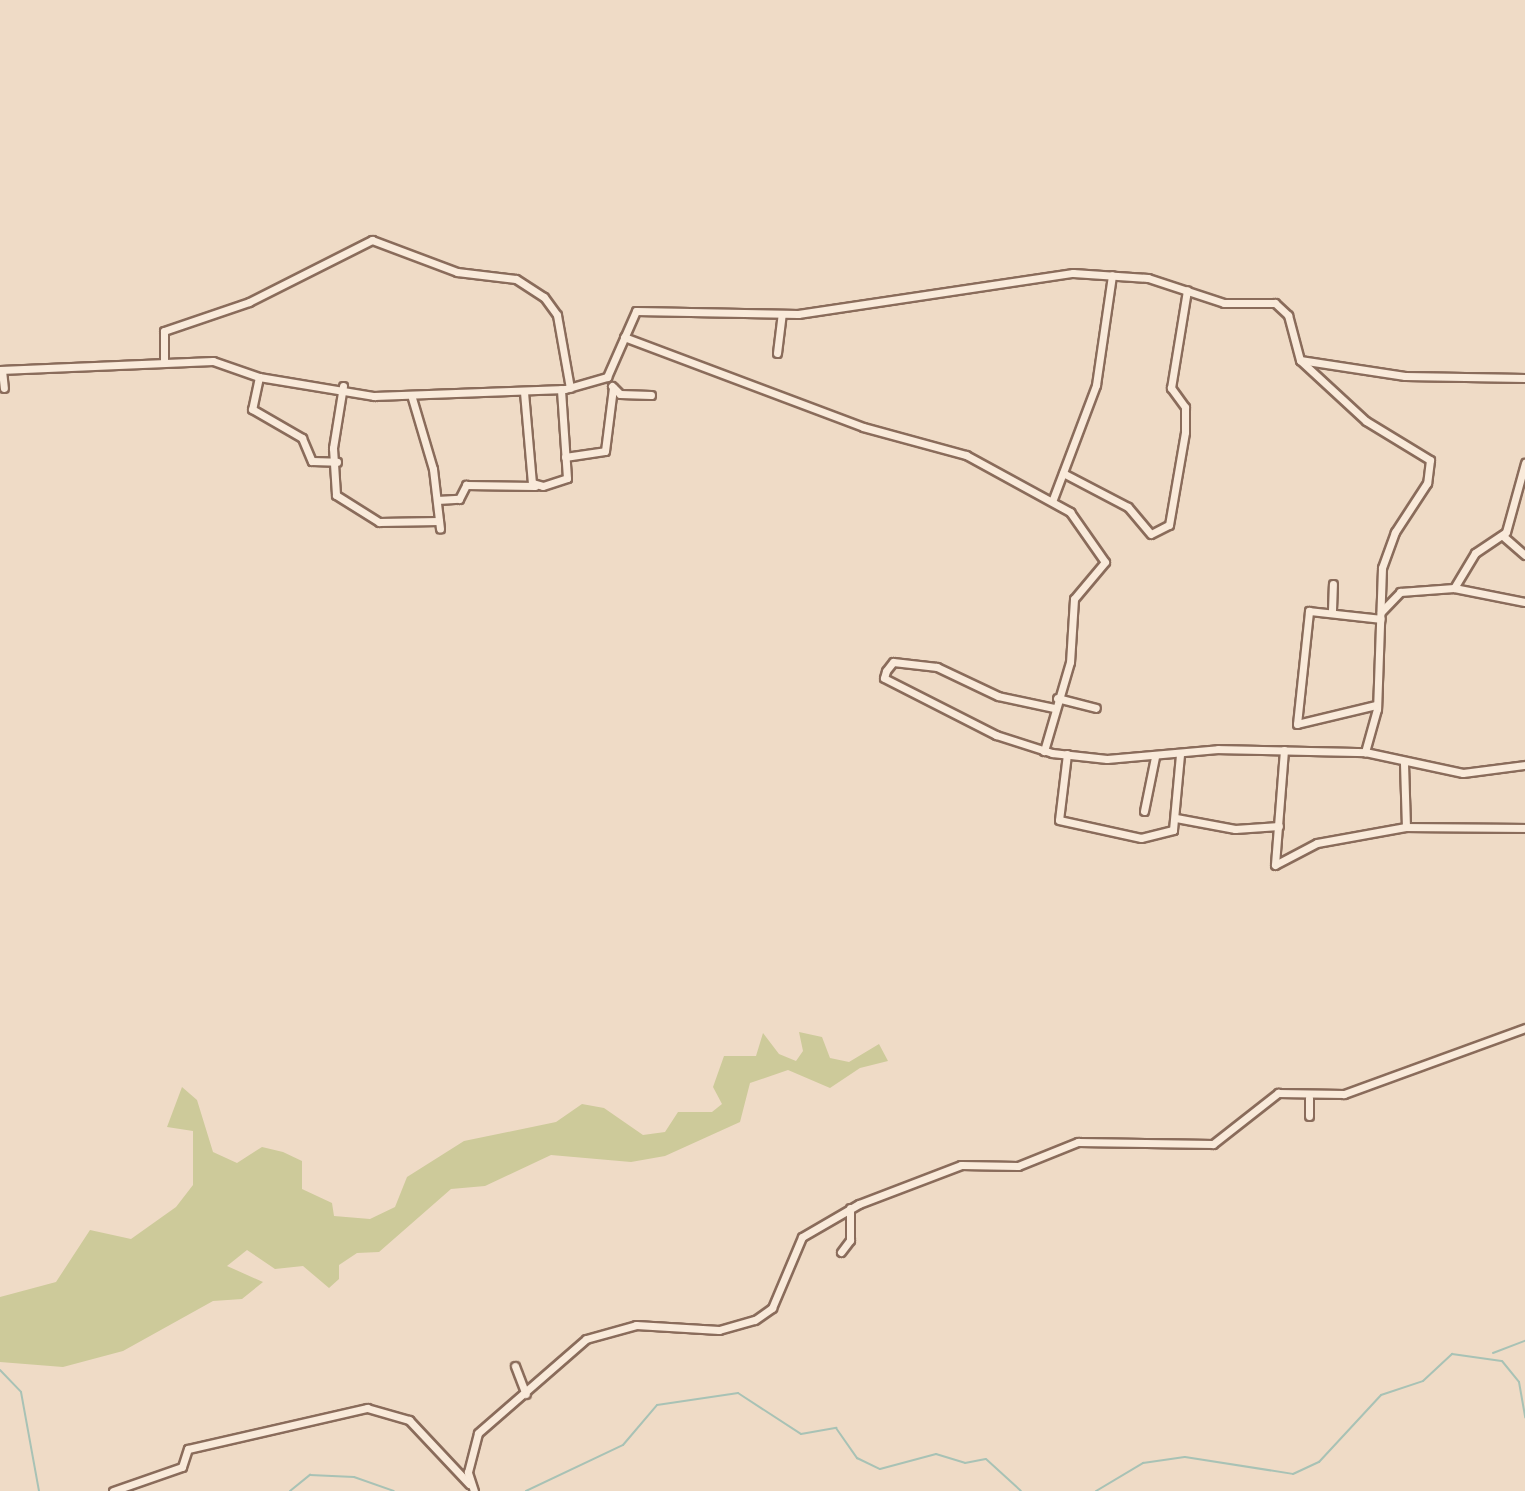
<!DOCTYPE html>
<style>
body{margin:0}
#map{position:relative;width:1525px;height:1491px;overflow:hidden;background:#efdbc6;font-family:"Playfair Display",serif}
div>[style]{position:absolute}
.green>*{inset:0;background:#cdca9a}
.stream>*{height:2px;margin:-1px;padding:0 1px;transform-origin:1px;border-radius:1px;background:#a8c2b5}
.roads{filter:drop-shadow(2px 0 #8a6c5b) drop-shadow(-2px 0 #8a6c5b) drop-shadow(0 2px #8a6c5b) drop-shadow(0 -2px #8a6c5b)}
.minor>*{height:7px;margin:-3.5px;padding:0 3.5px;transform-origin:3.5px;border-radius:3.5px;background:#f9eada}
span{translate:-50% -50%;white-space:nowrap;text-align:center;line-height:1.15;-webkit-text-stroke:7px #f6e7d6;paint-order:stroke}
</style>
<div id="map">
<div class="green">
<div style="clip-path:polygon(799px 1032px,822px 1037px,830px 1058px,849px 1062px,879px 1044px,888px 1061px,860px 1068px,830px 1088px,788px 1070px,750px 1083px,740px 1122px,665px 1156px,631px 1162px,551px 1155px,485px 1186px,451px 1189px,379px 1252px,357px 1253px,339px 1265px,339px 1279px,329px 1288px,303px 1266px,275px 1269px,247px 1250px,227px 1266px,263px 1282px,242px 1299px,213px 1301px,123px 1351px,63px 1367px,0 1362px,0 1297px,56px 1282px,90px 1230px,131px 1239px,176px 1207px,193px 1185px,193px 1131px,167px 1127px,182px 1087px,197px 1100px,213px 1152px,237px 1163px,262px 1147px,283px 1152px,302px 1161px,302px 1189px,332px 1203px,334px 1216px,370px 1219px,395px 1207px,407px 1177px,464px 1141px,556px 1122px,582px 1104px,604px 1108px,643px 1135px,665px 1132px,678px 1112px,712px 1112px,722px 1104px,713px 1087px,724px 1056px,756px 1056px,763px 1033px,779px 1054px,796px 1061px,803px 1051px)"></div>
</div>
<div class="stream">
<div style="left:1493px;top:1353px;width:34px;rotate:-21deg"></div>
<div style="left:0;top:1370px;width:30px;rotate:46deg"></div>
<div style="left:21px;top:1392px;width:101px;rotate:79.7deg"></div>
<div style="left:290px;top:1491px;width:26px;rotate:-39deg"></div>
<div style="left:310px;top:1475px;width:44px;rotate:2.6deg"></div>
<div style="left:354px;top:1477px;width:42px;rotate:19.3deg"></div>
<div style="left:526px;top:1491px;width:107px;rotate:-25.4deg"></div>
<div style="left:623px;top:1445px;width:52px;rotate:-49.6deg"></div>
<div style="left:657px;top:1405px;width:82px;rotate:-8.4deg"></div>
<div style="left:738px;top:1393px;width:75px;rotate:33.1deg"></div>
<div style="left:801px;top:1434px;width:36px;rotate:-10deg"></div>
<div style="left:836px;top:1428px;width:37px;rotate:55deg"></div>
<div style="left:857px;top:1458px;width:25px;rotate:26deg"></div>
<div style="left:880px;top:1469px;width:58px;rotate:-15deg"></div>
<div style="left:936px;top:1454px;width:30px;rotate:17deg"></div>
<div style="left:965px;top:1463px;width:21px;rotate:-11deg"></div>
<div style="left:986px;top:1459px;width:47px;rotate:42.4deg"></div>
<div style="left:1096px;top:1491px;width:55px;rotate:-30.8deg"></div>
<div style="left:1143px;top:1463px;width:42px;rotate:-8.1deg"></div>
<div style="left:1185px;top:1457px;width:109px;rotate:8.9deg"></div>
<div style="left:1293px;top:1474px;width:29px;rotate:-25deg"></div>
<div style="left:1319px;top:1462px;width:91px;rotate:-47.2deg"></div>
<div style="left:1381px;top:1395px;width:44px;rotate:-18.4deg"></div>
<div style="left:1423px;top:1381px;width:40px;rotate:-43deg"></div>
<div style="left:1452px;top:1354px;width:50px;rotate:8deg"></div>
<div style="left:1502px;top:1361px;width:27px;rotate:51deg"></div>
<div style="left:1519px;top:1382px;width:36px;rotate:80deg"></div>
</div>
<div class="roads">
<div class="minor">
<div style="left:624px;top:337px;width:255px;rotate:20.6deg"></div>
<div style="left:863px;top:427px;width:107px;rotate:15.2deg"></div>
<div style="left:966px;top:455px;width:119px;rotate:28.7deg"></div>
<div style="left:1070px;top:512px;width:61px;rotate:55deg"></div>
<div style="left:1105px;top:562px;width:48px;rotate:130deg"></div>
<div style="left:1074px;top:599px;width:63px;rotate:93.6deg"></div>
<div style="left:1070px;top:662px;width:93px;rotate:106.3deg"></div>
<div style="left:777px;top:353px;width:38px;rotate:-83deg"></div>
<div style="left:164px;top:361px;width:30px;rotate:-90deg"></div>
<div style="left:164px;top:331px;width:90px;rotate:-18.8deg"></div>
<div style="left:249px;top:302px;width:138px;rotate:-26.8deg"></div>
<div style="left:372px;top:240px;width:91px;rotate:20.6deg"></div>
<div style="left:457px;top:272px;width:59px;rotate:6.8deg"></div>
<div style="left:516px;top:279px;width:33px;rotate:33deg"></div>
<div style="left:544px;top:297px;width:22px;rotate:54deg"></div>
<div style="left:557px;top:315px;width:74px;rotate:79.9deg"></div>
<div style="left:1302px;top:362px;width:87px;rotate:42.7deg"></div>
<div style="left:1366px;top:421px;width:75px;rotate:31.4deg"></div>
<div style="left:1430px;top:460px;width:23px;rotate:97deg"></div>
<div style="left:1427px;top:483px;width:59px;rotate:123.1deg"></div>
<div style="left:1395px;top:532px;width:38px;rotate:110deg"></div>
<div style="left:1382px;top:568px;width:141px;rotate:92deg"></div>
<div style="left:1377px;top:709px;width:45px;rotate:105.6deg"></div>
<div style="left:1365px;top:752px;width:100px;rotate:12.1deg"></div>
<div style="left:1463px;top:773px;width:63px;rotate:-7.4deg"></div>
<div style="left:0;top:370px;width:213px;rotate:-2.4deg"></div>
<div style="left:213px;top:361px;width:49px;rotate:19.2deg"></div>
<div style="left:259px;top:377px;width:117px;rotate:9.4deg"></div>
<div style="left:374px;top:396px;width:191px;rotate:-2.1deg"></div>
<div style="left:565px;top:389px;width:44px;rotate:-15.9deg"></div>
<div style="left:607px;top:377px;width:72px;rotate:-66.3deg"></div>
<div style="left:636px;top:311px;width:162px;rotate:1.1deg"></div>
<div style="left:798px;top:314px;width:278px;rotate:-8.5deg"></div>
<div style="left:1073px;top:273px;width:75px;rotate:3.8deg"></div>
<div style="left:1148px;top:278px;width:80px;rotate:18.2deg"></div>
<div style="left:1224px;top:303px;width:51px"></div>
<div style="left:1275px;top:303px;width:18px;rotate:43deg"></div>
<div style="left:1288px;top:315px;width:47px;rotate:75.1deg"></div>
<div style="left:1300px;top:360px;width:106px;rotate:8.7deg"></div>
<div style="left:1405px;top:376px;width:120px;rotate:1deg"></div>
<div style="left:2px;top:370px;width:18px;rotate:84deg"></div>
<div style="left:259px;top:377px;width:33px;rotate:102deg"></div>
<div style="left:252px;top:409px;width:58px;rotate:30.1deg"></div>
<div style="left:302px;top:438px;width:25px;rotate:67deg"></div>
<div style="left:312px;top:461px;width:25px;rotate:2deg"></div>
<div style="left:343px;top:386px;width:63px;rotate:99.2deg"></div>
<div style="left:333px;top:448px;width:47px;rotate:86.3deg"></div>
<div style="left:336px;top:495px;width:51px;rotate:32.1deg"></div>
<div style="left:379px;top:522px;width:60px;rotate:-1deg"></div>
<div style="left:612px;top:386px;width:11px;rotate:45deg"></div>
<div style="left:620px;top:394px;width:31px;rotate:2deg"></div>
<div style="left:524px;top:392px;width:91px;rotate:85deg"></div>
<div style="left:532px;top:483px;width:11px;rotate:15deg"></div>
<div style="left:543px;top:486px;width:25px;rotate:-18deg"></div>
<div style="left:567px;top:478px;width:89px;rotate:-93.9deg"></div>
<div style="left:412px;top:398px;width:74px;rotate:73.5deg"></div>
<div style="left:433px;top:469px;width:60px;rotate:83.3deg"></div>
<div style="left:565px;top:457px;width:40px;rotate:-8.5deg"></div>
<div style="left:605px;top:451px;width:64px;rotate:-82.8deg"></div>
<div style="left:1063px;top:473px;width:73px;rotate:27.6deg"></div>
<div style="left:1128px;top:507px;width:35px;rotate:50deg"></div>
<div style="left:1151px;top:534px;width:20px;rotate:-27deg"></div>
<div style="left:1169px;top:525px;width:94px;rotate:-80.2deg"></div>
<div style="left:1185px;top:432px;width:25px;rotate:-90deg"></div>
<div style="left:1185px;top:407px;width:24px;rotate:-126deg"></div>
<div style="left:1171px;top:388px;width:99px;rotate:-80.7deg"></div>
<div style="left:1053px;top:499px;width:122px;rotate:-69.3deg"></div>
<div style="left:1096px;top:385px;width:111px;rotate:-81.7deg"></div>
<div style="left:437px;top:500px;width:22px;rotate:-3deg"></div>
<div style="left:459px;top:499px;width:16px;rotate:-63deg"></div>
<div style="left:466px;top:485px;width:69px;rotate:0.8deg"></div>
<div style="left:1503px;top:536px;width:29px;rotate:41deg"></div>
<div style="left:1454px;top:588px;width:72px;rotate:11.2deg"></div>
<div style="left:1332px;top:610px;width:26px;rotate:-88deg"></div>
<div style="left:1381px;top:612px;width:28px;rotate:-46deg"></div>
<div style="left:1400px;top:592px;width:54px;rotate:-4.2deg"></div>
<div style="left:1454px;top:588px;width:41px;rotate:-59deg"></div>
<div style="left:1475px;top:553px;width:37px;rotate:-34deg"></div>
<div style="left:1506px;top:532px;width:72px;rotate:-74.6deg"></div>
<div style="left:1057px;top:698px;width:40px;rotate:14.4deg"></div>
<div style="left:1376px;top:705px;width:81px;rotate:166.5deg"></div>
<div style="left:1297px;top:724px;width:114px;rotate:-83.9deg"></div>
<div style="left:1309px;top:611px;width:72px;rotate:6.3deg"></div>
<div style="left:1054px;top:708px;width:57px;rotate:-167.9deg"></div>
<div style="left:998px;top:696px;width:68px;rotate:-154.6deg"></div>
<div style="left:937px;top:667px;width:44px;rotate:-173.5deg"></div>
<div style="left:893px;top:662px;width:11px;rotate:128deg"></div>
<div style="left:886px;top:671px;width:7px;rotate:106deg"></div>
<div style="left:884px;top:678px;width:126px;rotate:27deg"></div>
<div style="left:996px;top:735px;width:59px;rotate:17.8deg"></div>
<div style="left:1052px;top:753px;width:55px;rotate:6.2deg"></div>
<div style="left:1107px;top:759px;width:111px;rotate:-5.1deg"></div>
<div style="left:1218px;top:749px;width:147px;rotate:1.2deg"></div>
<div style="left:1284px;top:750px;width:115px;rotate:94.5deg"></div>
<div style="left:1275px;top:865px;width:47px;rotate:-27.6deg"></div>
<div style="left:1317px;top:843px;width:90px;rotate:-10.2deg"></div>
<div style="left:1406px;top:827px;width:65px;rotate:-91.8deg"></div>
<div style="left:1067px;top:754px;width:66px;rotate:96.9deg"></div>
<div style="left:1059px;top:820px;width:84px;rotate:12.4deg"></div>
<div style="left:1141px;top:838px;width:33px;rotate:-14deg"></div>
<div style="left:1173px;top:830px;width:76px;rotate:-84.7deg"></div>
<div style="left:1144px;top:811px;width:55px;rotate:-78.5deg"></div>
<div style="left:1176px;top:818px;width:60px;rotate:10.6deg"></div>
<div style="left:1235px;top:829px;width:44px;rotate:-3.9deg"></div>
<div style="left:1406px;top:827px;width:119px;rotate:0.5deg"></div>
<div style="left:1309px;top:1116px;width:18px;rotate:-90deg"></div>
<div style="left:841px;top:1252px;width:15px;rotate:-53deg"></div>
<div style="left:850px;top:1240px;width:32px;rotate:-90deg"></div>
<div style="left:515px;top:1366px;width:30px;rotate:69deg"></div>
<div style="left:113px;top:1491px;width:73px;rotate:-19.2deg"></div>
<div style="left:182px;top:1467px;width:19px;rotate:-72deg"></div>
<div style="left:188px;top:1449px;width:184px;rotate:-12.9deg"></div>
<div style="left:367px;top:1408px;width:44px;rotate:15.9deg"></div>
<div style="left:409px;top:1420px;width:88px;rotate:46.8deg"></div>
<div style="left:474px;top:1491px;width:20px;rotate:-108deg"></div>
<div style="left:468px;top:1472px;width:40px;rotate:-75.6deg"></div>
<div style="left:478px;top:1433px;width:143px;rotate:-41deg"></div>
<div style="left:586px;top:1339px;width:52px;rotate:-15.6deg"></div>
<div style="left:636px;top:1325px;width:83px;rotate:3.4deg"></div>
<div style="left:719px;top:1330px;width:37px;rotate:-16deg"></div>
<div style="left:755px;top:1320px;width:21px;rotate:-35deg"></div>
<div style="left:772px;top:1308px;width:77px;rotate:-67.1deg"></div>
<div style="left:802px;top:1237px;width:66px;rotate:-30.1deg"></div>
<div style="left:859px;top:1204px;width:109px;rotate:-20.9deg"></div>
<div style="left:961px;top:1165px;width:57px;rotate:1deg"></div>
<div style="left:1018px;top:1166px;width:65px;rotate:-21.8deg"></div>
<div style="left:1078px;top:1142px;width:135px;rotate:0.8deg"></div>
<div style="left:1213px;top:1144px;width:83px;rotate:-38.1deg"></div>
<div style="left:1278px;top:1093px;width:66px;rotate:0.9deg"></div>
<div style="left:1344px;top:1094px;width:193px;rotate:-20deg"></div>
</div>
</div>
</div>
